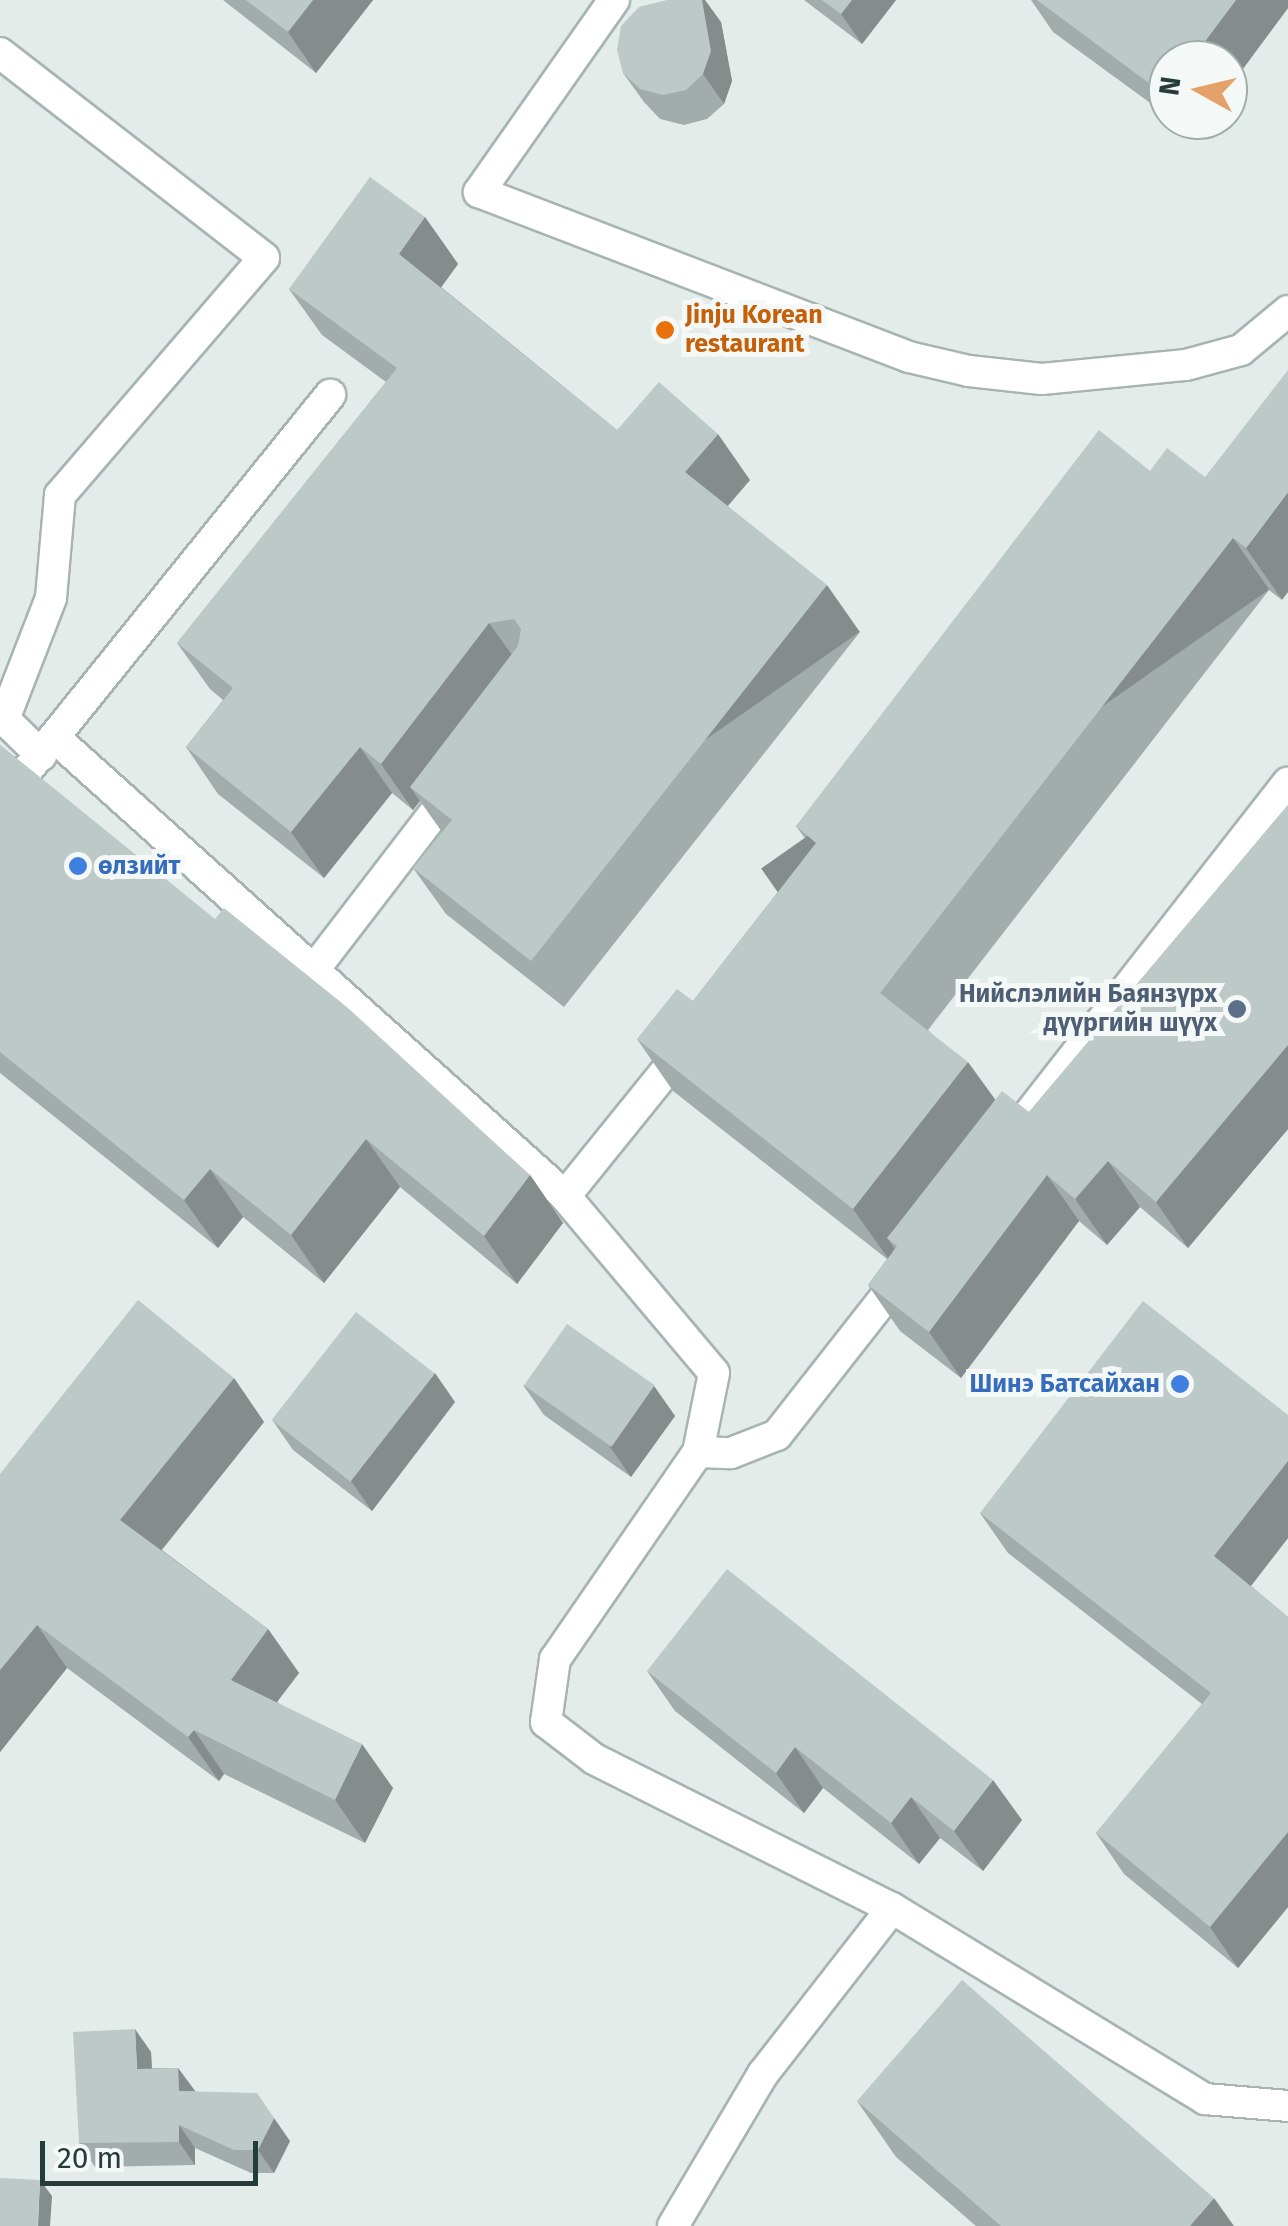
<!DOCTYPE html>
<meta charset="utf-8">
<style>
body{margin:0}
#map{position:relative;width:1288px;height:2226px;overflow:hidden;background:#e4ecea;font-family:"Fira Sans",sans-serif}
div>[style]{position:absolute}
.roads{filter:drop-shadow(2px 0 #a7b4b2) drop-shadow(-2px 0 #a7b4b2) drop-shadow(0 2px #a7b4b2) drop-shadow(0 -2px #a7b4b2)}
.minor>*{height:30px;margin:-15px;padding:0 15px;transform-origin:15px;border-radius:15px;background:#fff}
.wall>*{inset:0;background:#a2adab}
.shaded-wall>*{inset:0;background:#848d8b;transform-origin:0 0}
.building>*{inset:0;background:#bcc9c7;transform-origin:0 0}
.dots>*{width:28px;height:28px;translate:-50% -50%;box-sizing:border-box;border:5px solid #f4f9f7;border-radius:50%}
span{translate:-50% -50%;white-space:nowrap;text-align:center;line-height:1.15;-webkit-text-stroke:10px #f4f9f7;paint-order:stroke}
.food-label{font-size:25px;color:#c56008;font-weight:700}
.left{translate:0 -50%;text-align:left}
.shop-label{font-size:25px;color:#366cbe;font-weight:700}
.right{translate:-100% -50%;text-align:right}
.service-label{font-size:25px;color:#4e5e75;font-weight:700}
.north{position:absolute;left:1148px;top:40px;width:100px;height:100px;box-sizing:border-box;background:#f4f9f7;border:2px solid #a1adab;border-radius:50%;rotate:278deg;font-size:28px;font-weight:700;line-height:40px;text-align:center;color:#253c3a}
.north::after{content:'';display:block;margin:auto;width:35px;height:45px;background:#e4a26a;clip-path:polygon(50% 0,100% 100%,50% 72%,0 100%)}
.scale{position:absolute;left:40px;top:2141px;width:218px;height:45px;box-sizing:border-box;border:5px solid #253c3a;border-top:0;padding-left:12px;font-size:30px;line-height:35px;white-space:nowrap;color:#253c3a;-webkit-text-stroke:8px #f4f9f7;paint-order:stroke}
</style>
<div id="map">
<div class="roads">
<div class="minor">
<div style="left:614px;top:0;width:235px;rotate:125.1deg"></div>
<div style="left:479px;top:192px;width:461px;rotate:21deg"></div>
<div style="left:909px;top:357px;width:62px;rotate:13.1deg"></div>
<div style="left:969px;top:371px;width:73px;rotate:6.3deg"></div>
<div style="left:1042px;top:379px;width:145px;rotate:-5.6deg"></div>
<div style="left:1186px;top:365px;width:57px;rotate:-15.3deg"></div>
<div style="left:1241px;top:350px;width:61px;rotate:-39.7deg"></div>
<div style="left:0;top:53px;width:334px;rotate:37.8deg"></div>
<div style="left:264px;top:258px;width:313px;rotate:130.7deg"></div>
<div style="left:60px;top:495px;width:103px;rotate:95deg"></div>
<div style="left:51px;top:598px;width:130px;rotate:111.2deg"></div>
<div style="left:4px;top:719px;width:52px;rotate:44.2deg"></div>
<div style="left:54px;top:737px;width:687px;rotate:41.93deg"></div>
<div style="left:565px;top:1196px;width:231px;rotate:49.9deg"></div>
<div style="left:714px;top:1373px;width:81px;rotate:101.4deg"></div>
<div style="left:698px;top:1452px;width:252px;rotate:124.6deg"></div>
<div style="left:555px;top:1659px;width:64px;rotate:98.1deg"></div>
<div style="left:546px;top:1722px;width:61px;rotate:37.6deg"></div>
<div style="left:594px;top:1759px;width:333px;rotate:26.6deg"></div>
<div style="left:892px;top:1908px;width:367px;rotate:31.4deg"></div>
<div style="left:1205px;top:2099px;width:83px;rotate:4.8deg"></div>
<div style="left:0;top:804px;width:526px;rotate:-51.1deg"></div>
<div style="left:313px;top:971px;width:232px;rotate:-52.5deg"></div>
<div style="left:1022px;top:1123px;width:432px;rotate:-52deg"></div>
<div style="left:565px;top:1196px;width:193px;rotate:-51.1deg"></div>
<div style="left:698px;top:1452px;width:33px;rotate:2deg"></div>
<div style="left:731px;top:1453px;width:49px;rotate:-21.4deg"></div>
<div style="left:777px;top:1435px;width:206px;rotate:-51.9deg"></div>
<div style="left:673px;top:2226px;width:177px;rotate:-59.4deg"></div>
<div style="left:763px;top:2074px;width:210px;rotate:-52.1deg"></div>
</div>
</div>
<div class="wall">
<div style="clip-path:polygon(223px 0,373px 0,316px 73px)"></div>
<div style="clip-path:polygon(804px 0,896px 0,862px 44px)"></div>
<div style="clip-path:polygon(1031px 0,1288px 0,1288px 8px,1228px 89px,1228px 60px,1168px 60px,1168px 116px,1053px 32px)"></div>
<div style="clip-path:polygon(721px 22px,732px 81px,724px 104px,707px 119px,684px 125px,660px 119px,644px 102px,623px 73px)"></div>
<div style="clip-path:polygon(1173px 120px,1205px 120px,1194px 135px)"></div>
<div style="clip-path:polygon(425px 217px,458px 264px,441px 287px,617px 430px,750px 480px,728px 506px,860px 632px,564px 1007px,446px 914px,413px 868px,442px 832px,420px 801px,413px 810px,392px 793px,324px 878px,218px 794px,186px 747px,223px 700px,210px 689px,177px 643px,386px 382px,322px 335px,289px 289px)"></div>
<div style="clip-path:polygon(1150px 471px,1205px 477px,1282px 600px,1269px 590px,928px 1030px,995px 1100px,1029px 1112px,1288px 805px,1288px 1129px,1188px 1248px,1140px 1207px,1107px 1245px,1079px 1221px,961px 1378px,900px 1331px,868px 1285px,887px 1259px,673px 1091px,637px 1039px,693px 1001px,812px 848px,796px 826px)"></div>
<div style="clip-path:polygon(0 745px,530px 1175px,563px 1223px,517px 1284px,400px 1187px,324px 1283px,243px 1217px,218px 1248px,0 1073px)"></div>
<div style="clip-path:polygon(234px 1378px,264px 1422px,162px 1550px,268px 1629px,299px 1673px,277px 1702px,393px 1788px,365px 1843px,224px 1774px,219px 1781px,67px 1668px,0 1752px,0 1474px)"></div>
<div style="clip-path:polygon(523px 1385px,654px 1386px,675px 1416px,631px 1477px,544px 1415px)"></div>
<div style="clip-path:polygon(455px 1402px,372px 1511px,293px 1450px,273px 1421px)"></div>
<div style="clip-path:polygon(1288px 1415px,1288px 1538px,1251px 1586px,1288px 1617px,1288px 1907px,1238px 1968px,1124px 1874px,1096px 1833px,1202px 1704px,1008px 1553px,980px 1513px)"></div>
<div style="clip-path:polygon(647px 1671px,1022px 1820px,983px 1871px,940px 1838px,919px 1864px,823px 1788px,804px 1813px,675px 1711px)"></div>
<div style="clip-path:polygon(151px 2052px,152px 2068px,178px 2068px,195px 2091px,290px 2141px,274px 2173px,251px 2173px,195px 2148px,195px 2165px,95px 2167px,79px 2143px)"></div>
<div style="clip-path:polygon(857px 2101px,1234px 2226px,976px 2226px,896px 2157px)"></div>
</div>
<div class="shaded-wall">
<div style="clip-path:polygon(313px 0,373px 0,316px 73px,288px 32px)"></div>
<div style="clip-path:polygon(702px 0,705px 0,721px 22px,732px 81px,724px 104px,703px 74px)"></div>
<div style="clip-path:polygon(852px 0,896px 0,862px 44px,841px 14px)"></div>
<div style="clip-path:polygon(1236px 0,1288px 0,1288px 8px,1228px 89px,1228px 60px,1191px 60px)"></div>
<div style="clip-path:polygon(1183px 120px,1205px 120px,1194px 135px)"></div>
<div style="clip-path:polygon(425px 217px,458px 264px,432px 300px,399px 254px)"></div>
<div style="clip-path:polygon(718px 434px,750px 480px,717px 518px,685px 472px)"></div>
<div style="clip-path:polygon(1288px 492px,1288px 592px,1282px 600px,1246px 548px)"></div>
<div style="left:1233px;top:538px;width:63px;height:576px;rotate:55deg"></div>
<div style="left:827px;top:585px;width:57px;height:479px;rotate:55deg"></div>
<div style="clip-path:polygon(489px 623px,522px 669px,410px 787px,420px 801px,413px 810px,381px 764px)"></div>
<div style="clip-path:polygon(360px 747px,392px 793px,324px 878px,291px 832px)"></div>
<div style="clip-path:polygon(1288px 1045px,1288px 1129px,1188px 1248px,1156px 1202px)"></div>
<div style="clip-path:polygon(968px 1062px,1005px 1113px,887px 1238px,897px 1252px,890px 1261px,853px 1209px)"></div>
<div style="clip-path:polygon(366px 1139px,400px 1187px,324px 1283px,291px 1235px)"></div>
<div style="clip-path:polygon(1108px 1161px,1140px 1207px,1107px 1245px,1075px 1199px)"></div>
<div style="clip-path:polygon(210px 1169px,243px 1217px,218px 1248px,184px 1200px)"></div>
<div style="clip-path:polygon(530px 1175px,563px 1223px,517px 1284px,484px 1236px)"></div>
<div style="clip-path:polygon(1047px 1175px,1079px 1221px,961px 1378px,929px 1332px)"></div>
<div style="clip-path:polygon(435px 1373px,455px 1402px,372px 1511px,351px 1481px)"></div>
<div style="clip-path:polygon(234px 1378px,264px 1422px,151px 1563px,120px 1520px)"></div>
<div style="clip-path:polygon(654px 1386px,675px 1416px,631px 1477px,610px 1447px)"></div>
<div style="clip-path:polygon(1288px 1461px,1288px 1538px,1243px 1596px,1214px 1556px)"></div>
<div style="clip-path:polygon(37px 1625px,67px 1668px,0 1752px,0 1670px)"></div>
<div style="clip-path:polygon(268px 1629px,299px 1673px,261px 1723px,231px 1680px)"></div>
<div style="clip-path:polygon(194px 1730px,224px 1774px,219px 1781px,188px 1737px)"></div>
<div style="clip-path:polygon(362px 1744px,393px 1788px,365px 1843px,335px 1800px)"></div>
<div style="clip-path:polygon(795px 1747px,823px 1788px,804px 1813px,776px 1773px)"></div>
<div style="clip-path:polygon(993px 1780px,1022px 1820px,983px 1871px,954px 1831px)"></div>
<div style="clip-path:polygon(911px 1797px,940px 1838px,919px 1864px,891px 1823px)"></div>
<div style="clip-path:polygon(1288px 1832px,1288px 1907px,1238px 1968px,1210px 1927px)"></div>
<div style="clip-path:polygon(135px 2029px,151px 2052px,153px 2092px,137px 2069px)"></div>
<div style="clip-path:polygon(178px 2068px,195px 2091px,179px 2091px)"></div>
<div style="clip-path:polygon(274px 2118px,290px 2141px,274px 2173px,258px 2150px)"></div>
<div style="clip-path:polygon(179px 2125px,195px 2148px,195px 2165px,179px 2142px)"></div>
<div style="clip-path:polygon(40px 2180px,52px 2196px,50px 2226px,38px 2226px)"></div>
<div style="clip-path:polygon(1214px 2198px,1234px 2226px,1190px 2226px)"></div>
</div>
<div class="building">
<div style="clip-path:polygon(246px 0,313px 0,288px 32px)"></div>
<div style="clip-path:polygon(667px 0,702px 0,711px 51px,703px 74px,686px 90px,663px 95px,640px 89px,623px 73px,617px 50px,621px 26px,639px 7px)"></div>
<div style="clip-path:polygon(822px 0,852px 0,841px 14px)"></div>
<div style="clip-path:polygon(1037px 0,1236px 0,1191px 60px,1168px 60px,1168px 91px,1165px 95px)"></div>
<div style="clip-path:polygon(370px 177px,425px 217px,399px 254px,617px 430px,659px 382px,718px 434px,685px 472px,827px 585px,531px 961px,413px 868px,452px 820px,410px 787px,518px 646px,521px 629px,514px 619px,489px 623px,381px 764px,360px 747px,291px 832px,186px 747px,233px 688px,177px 643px,397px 368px,289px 289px)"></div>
<div style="clip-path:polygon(1288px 370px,1288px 492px,1246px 548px,1233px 538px,880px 993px,968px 1062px,853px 1209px,637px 1039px,677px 989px,693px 1001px,816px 843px,796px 826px,1099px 430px,1150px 471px,1167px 448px,1205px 477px)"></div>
<div style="clip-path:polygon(0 745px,215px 919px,224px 908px,348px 1008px,530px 1175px,484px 1236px,366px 1139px,291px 1235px,210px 1169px,184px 1200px,0 1052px)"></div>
<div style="clip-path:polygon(1288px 805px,1288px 1045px,1156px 1202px,1108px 1161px,1075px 1199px,1047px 1175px,929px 1332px,868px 1285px,897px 1246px,887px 1238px,1002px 1091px,1029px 1112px)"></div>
<div style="clip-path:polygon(138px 1300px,234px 1378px,120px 1520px,268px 1629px,231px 1680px,362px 1744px,335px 1800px,194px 1730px,188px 1737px,37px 1625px,0 1670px,0 1474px)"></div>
<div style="clip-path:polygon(1143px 1301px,1288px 1415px,1288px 1461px,1214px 1556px,1288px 1617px,1288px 1832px,1210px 1927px,1096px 1833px,1211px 1693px,980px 1513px)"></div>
<div style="left:356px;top:1312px;width:100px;height:137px;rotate:38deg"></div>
<div style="left:567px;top:1324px;width:107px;height:75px;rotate:35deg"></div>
<div style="clip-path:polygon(727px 1569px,993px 1780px,954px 1831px,911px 1797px,891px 1823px,795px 1747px,776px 1773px,647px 1671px)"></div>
<div style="clip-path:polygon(962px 1980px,1214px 2198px,1190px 2226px,1001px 2226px,857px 2101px)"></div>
<div style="clip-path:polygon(135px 2029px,137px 2069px,178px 2068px,179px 2091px,257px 2093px,274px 2118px,258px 2150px,234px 2150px,179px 2125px,179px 2142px,79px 2143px,73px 2032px)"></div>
<div style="left:0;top:2178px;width:40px;height:48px;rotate:3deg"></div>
</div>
<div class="dots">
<div style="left:665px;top:330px;background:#e8710a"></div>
<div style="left:78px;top:866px;background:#3f7fe0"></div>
<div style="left:1237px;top:1009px;background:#5c6f8a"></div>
<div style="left:1180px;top:1384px;background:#3f7fe0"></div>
</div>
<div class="food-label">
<span class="left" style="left:685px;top:330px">Jinju Korean<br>restaurant</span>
</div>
<div class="shop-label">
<span class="left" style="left:98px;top:866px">өлзийт</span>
<span class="right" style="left:1160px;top:1384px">Шинэ Батсайхан</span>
</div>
<div class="service-label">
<span class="right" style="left:1217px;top:1009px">Нийслэлийн Баянзүрх<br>дүүргийн шүүх</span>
</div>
<div class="north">N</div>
<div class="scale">20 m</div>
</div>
